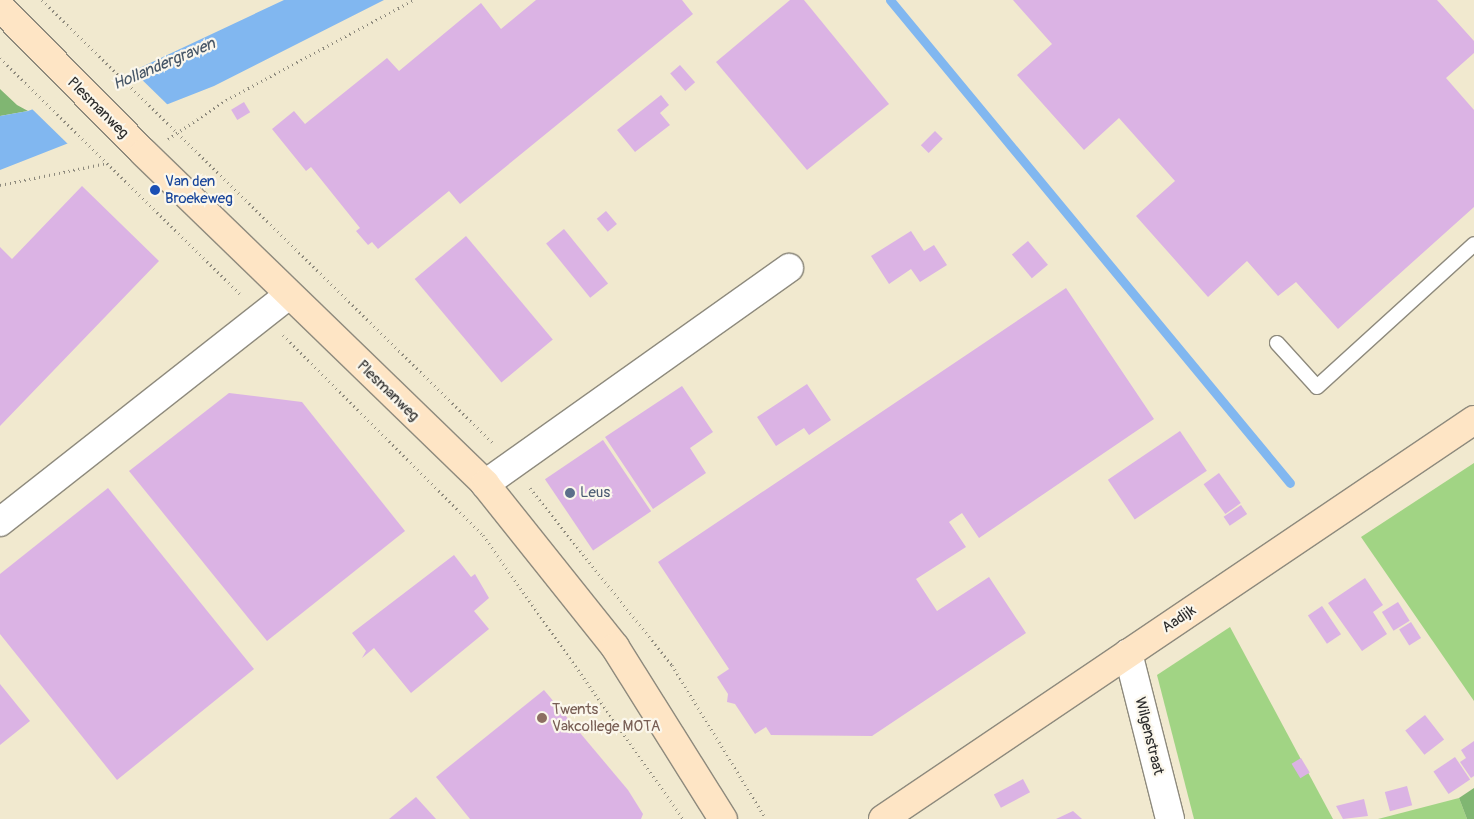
<!DOCTYPE html>
<style>
body{margin:0}
#map{position:relative;width:1474px;height:819px;overflow:hidden;background:#f1e9cf;font-family:Pangolin,sans-serif}
div>[style]{position:absolute}
.green>*{inset:0;background:#a1d484}
.forest>*{inset:0;background:#80b672}
.water>*{inset:0;background:#81b7f0}
.pier>*{inset:0;background:#f1e9cf}
.stream>*{height:9px;margin:-4.5px;padding:0 4.5px;transform-origin:4.5px;border-radius:4.5px;background:#81b7f0}
.building>*{inset:0;background:#dbb3e4;transform-origin:0 0}
.path>*{height:3px;margin-top:-1.5px;transform-origin:0;background:repeating-linear-gradient(90deg,#8e8a7d 0 1px,transparent 0 5px)}
.roads{filter:drop-shadow(1px 0 #8e8a7d) drop-shadow(-1px 0 #8e8a7d) drop-shadow(0 1px #8e8a7d) drop-shadow(0 -1px #8e8a7d)}
.lane>*{height:14px;margin:-7px;padding:0 7px;transform-origin:7px;border-radius:7px;background:#fff}
.street>*{height:28px;margin:-14px;padding:0 14px;transform-origin:14px;border-radius:14px;background:#fff}
.secondary>*{height:28px;margin:-14px;padding:0 14px;transform-origin:14px;border-radius:14px;background:#fee5c5}
.dots>*{width:14px;height:14px;translate:-50% -50%;box-sizing:border-box;border:2px solid #fbf7ec;border-radius:50%}
span{translate:-50% -50%;white-space:nowrap;text-align:center;line-height:1.15;-webkit-text-stroke:4.5px #fbf7ec;paint-order:stroke}
.street-label{font-size:15px;color:#2b2b2b}
.transit-label{font-size:15px;color:#164399}
.left{translate:0 -50%;text-align:left}
.service-label{font-size:15px;color:#4e5e75}
.education-label{font-size:15px;color:#785e54}
.water-label{font-size:16px;color:#455566;font-style:italic}
</style>
<div id="map">
<div class="green">
<div style="clip-path:polygon(1474px 463px,1474px 701px,1361px 537px)"></div>
<div style="clip-path:polygon(1230px 627px,1333px 819px,1194px 819px,1157px 675px)"></div>
<div style="clip-path:polygon(1459px 798px,1467px 819px,1378px 819px)"></div>
</div>
<div class="forest">
<div style="clip-path:polygon(0 89px,17px 105px,28px 111px,0 116px)"></div>
<div style="clip-path:polygon(1474px 788px,1474px 819px,1467px 819px,1459px 798px)"></div>
</div>
<div class="water">
<div style="clip-path:polygon(284px 0,384px 0,214px 86px,0 170px,0 116px,28px 111px,131px 72px)"></div>
</div>
<div class="pier">
<div style="clip-path:polygon(131px 69px,171px 108px,71px 147px,30px 107px)"></div>
</div>
<div class="stream">
<div style="left:890px;top:0;width:627px;rotate:50.37deg"></div>
</div>
<div class="building">
<div style="clip-path:polygon(536px 0,682px 0,693px 14px,460px 204px,449px 191px,378px 249px,372px 242px,368px 245px,356px 231px,360px 228px,311px 167px,306px 171px,272px 129px,294px 111px,305px 124px,387px 58px,399px 71px,481px 3px,501px 29px)"></div>
<div style="clip-path:polygon(790px 0,804px 0,889px 104px,807px 170px,716px 62px)"></div>
<div style="clip-path:polygon(1013px 0,1437px 0,1474px 41px,1474px 53px,1446px 78px,1474px 110px,1474px 207px,1338px 329px,1296px 282px,1278px 296px,1247px 261px,1208px 297px,1136px 216px,1175px 181px,1119px 118px,1084px 150px,1017px 75px,1052px 44px)"></div>
<div style="left:680px;top:65px;width:23px;height:13px;rotate:49deg"></div>
<div style="clip-path:polygon(661px 95px,669px 105px,660px 113px,670px 125px,635px 152px,617px 130px)"></div>
<div style="left:244px;top:102px;width:12px;height:15px;rotate:59deg"></div>
<div style="left:935px;top:131px;width:11px;height:20px;rotate:45deg"></div>
<div style="clip-path:polygon(82px 186px,159px 261px,0 426px,0 247px,12px 259px)"></div>
<div style="left:606px;top:211px;width:17px;height:12px;rotate:50deg"></div>
<div style="left:564px;top:229px;width:70px;height:23px;rotate:51deg"></div>
<div style="clip-path:polygon(911px 231px,924px 251px,934px 245px,947px 265px,920px 282px,911px 269px,889px 284px,871px 256px)"></div>
<div style="left:466px;top:236px;width:135px;height:67px;rotate:50deg"></div>
<div style="left:1028px;top:241px;width:31px;height:21px;rotate:50deg"></div>
<div style="clip-path:polygon(1066px 288px,1154px 419px,979px 538px,962px 513px,949px 522px,966px 547px,916px 579px,937px 611px,989px 577px,1026px 633px,872px 736px,771px 735px,766px 727px,755px 734px,735px 704px,727px 702px,728px 694px,717px 677px,729px 669px,658px 562px)"></div>
<div style="clip-path:polygon(807px 384px,831px 420px,809px 435px,804px 428px,776px 446px,757px 417px)"></div>
<div style="clip-path:polygon(682px 386px,713px 432px,690px 448px,706px 473px,653px 509px,605px 437px)"></div>
<div style="clip-path:polygon(229px 393px,302px 402px,405px 531px,267px 641px,129px 471px)"></div>
<div style="left:1180px;top:431px;width:48px;height:87px;rotate:56deg"></div>
<div style="left:603px;top:440px;width:86px;height:70px;rotate:56deg"></div>
<div style="left:1219px;top:473px;width:37px;height:19px;rotate:54deg"></div>
<div style="clip-path:polygon(108px 488px,254px 669px,117px 780px,0 634px,0 574px)"></div>
<div style="left:1241px;top:505px;width:11px;height:21px;rotate:56deg"></div>
<div style="clip-path:polygon(454px 555px,471px 577px,475px 574px,489px 598px,474px 611px,489px 629px,411px 693px,374px 648px,362px 658px,366px 651px,352px 633px)"></div>
<div style="clip-path:polygon(1365px 578px,1383px 605px,1373px 612px,1387px 634px,1362px 651px,1328px 603px)"></div>
<div style="left:1398px;top:602px;width:22px;height:19px;rotate:58deg"></div>
<div style="left:1322px;top:606px;width:34px;height:17px;rotate:56deg"></div>
<div style="left:1411px;top:622px;width:19px;height:14px;rotate:58deg"></div>
<div style="clip-path:polygon(0 684px,30px 721px,0 745px)"></div>
<div style="clip-path:polygon(544px 690px,628px 790px,643px 814px,641px 819px,470px 819px,436px 777px)"></div>
<div style="left:1425px;top:715px;width:31px;height:25px;rotate:52deg"></div>
<div style="clip-path:polygon(1474px 741px,1474px 776px,1471px 778px,1460px 762px,1466px 758px,1461px 750px)"></div>
<div style="left:1455px;top:757px;width:27px;height:26px;rotate:56deg"></div>
<div style="left:1301px;top:758px;width:17px;height:11px;rotate:59deg"></div>
<div style="left:1023px;top:779px;width:15px;height:33px;rotate:62deg"></div>
<div style="left:1407px;top:786px;width:20px;height:23px;rotate:75deg"></div>
<div style="clip-path:polygon(416px 797px,436px 819px,389px 819px)"></div>
<div style="clip-path:polygon(1364px 799px,1368px 816px,1343px 819px,1336px 806px)"></div>
<div style="clip-path:polygon(1073px 811px,1082px 819px,1056px 819px)"></div>
</div>
<div class="path">
<div style="left:42px;top:0;width:632px;rotate:44.49deg"></div>
<div style="left:0;top:58px;width:339px;rotate:44.5deg"></div>
<div style="left:168px;top:139px;width:70px;rotate:-33.9deg"></div>
<div style="left:226px;top:100px;width:212px;rotate:-28.1deg"></div>
<div style="left:0;top:185px;width:109px;rotate:-11.6deg"></div>
<div style="left:283px;top:335px;width:283px;rotate:45deg"></div>
<div style="left:483px;top:535px;width:347px;rotate:54.8deg"></div>
<div style="left:530px;top:488px;width:227px;rotate:51.3deg"></div>
<div style="left:672px;top:665px;width:180px;rotate:58.6deg"></div>
</div>
<div class="roads">
<div class="lane">
<div style="left:1277px;top:343px;width:59px;rotate:47.7deg"></div>
<div style="left:1317px;top:387px;width:212px;rotate:-42.3deg"></div>
</div>
<div class="street">
<div style="left:485px;top:484px;width:373px;rotate:-35.4deg"></div>
<div style="left:0;top:522px;width:367px;rotate:-38.2deg"></div>
<div style="left:1128px;top:653px;width:171px;rotate:75.8deg"></div>
</div>
<div class="secondary">
<div style="left:0;top:7px;width:205px;rotate:45.4deg"></div>
<div style="left:144px;top:153px;width:475px;rotate:44.1deg"></div>
<div style="left:485px;top:484px;width:208px;rotate:51.4deg"></div>
<div style="left:615px;top:647px;width:203px;rotate:57.9deg"></div>
<div style="left:883px;top:819px;width:713px;rotate:-34.02deg"></div>
</div>
</div>
<div class="dots">
<div style="left:155px;top:190px;background:#1a4fb4"></div>
<div style="left:570px;top:493px;background:#5c6f8a"></div>
<div style="left:542px;top:718px;background:#8d6e63"></div>
</div>
<div class="street-label">
<span style="left:98px;top:108px;rotate:45deg">Plesmanweg</span>
<span style="left:388px;top:391px;rotate:44deg">Plesmanweg</span>
<span style="left:1179px;top:619px;rotate:-34deg">Aadijk</span>
<span style="left:1149px;top:736px;rotate:76deg">Wilgenstraat</span>
</div>
<div class="transit-label">
<span class="left" style="left:165px;top:190px">Van den<br>Broekeweg</span>
</div>
<div class="service-label">
<span class="left" style="left:580px;top:493px">Leus</span>
</div>
<div class="education-label">
<span class="left" style="left:552px;top:718px">Twents<br>Vakcollege MOTA</span>
</div>
<div class="water-label">
<span style="left:164px;top:64px;rotate:-23deg">Hollandergraven</span>
</div>
</div>
